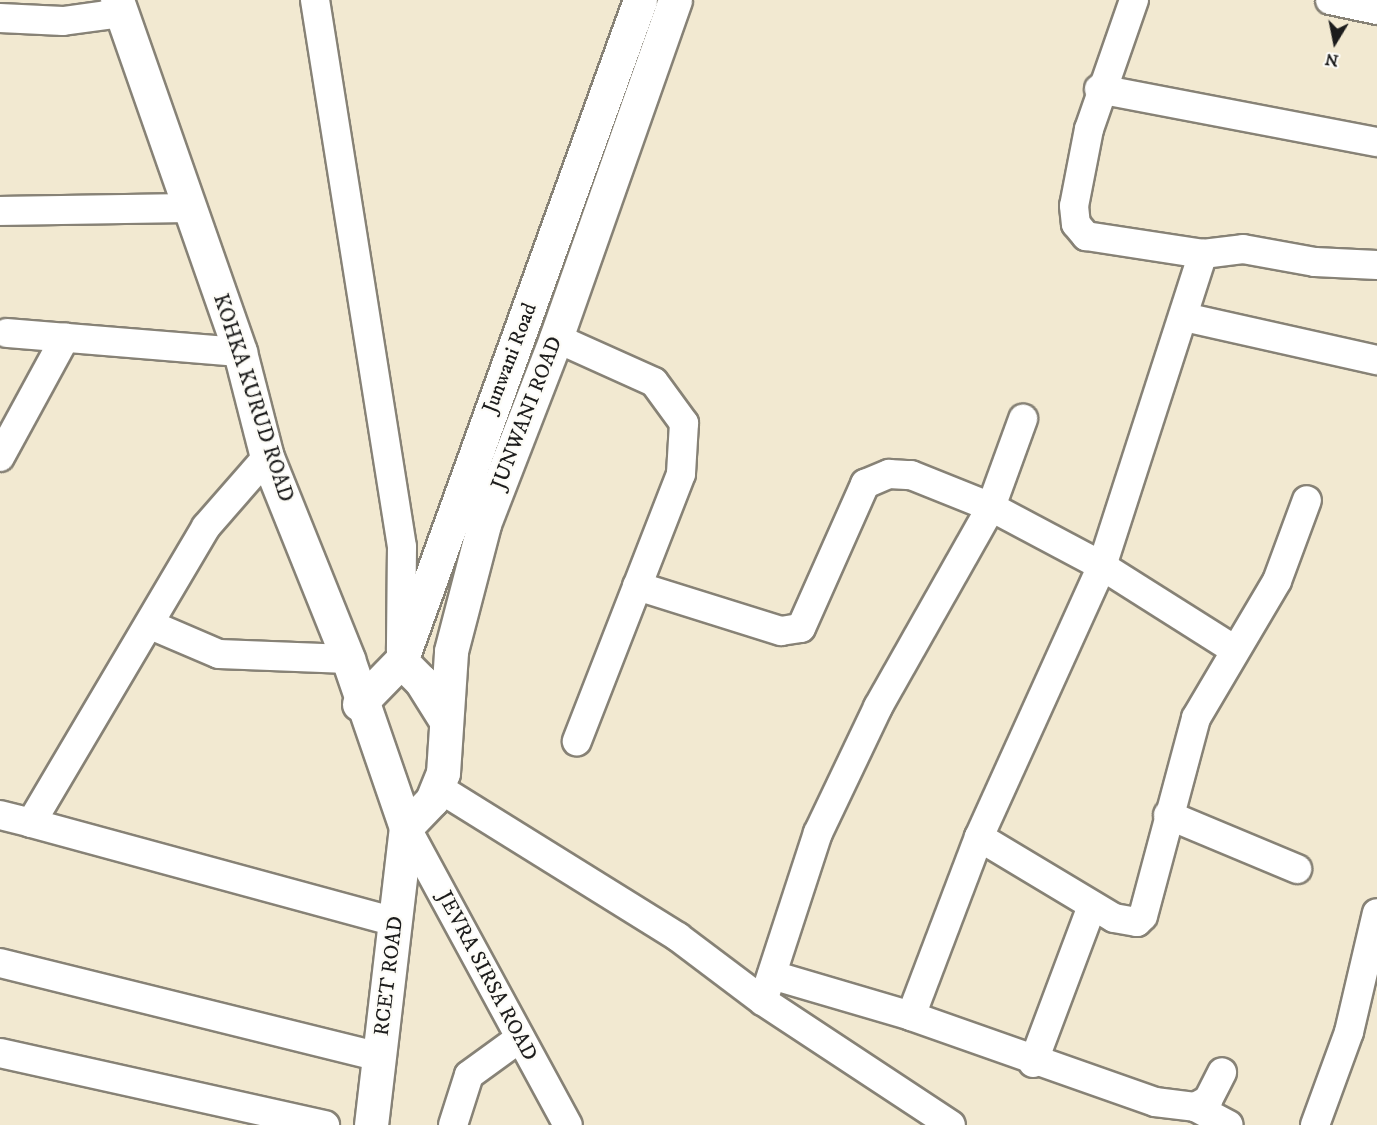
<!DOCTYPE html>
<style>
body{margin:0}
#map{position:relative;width:1377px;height:1125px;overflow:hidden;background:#f2e9d1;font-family:"IM FELL DW Pica",serif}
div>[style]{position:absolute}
.roads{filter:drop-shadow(2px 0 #878276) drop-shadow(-2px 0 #878276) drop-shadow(0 2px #878276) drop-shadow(0 -2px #878276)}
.minor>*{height:28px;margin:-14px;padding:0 14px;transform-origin:14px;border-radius:14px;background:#fff}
.major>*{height:33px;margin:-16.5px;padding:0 16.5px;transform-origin:16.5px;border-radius:16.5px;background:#fff}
span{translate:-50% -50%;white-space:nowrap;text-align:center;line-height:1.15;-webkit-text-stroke:4.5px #fdfcf7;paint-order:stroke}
.street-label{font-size:21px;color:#1c1c1c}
.north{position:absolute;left:1305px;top:12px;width:60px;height:60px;-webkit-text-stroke:4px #fdfcf7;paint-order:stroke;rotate:190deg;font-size:16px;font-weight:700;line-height:24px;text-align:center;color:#1c1c1c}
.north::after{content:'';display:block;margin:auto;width:21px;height:27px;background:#1c1c1c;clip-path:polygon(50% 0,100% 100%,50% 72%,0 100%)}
</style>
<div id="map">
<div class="roads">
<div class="minor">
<div style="left:315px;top:0;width:554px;rotate:80.96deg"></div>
<div style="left:402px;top:547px;width:104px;rotate:90.6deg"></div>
<div style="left:1134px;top:0;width:137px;rotate:109.2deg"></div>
<div style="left:1089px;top:129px;width:78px;rotate:101deg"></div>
<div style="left:1074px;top:206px;width:18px;rotate:84deg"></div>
<div style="left:1076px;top:224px;width:16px;rotate:50deg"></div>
<div style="left:1086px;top:236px;width:118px;rotate:8.7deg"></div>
<div style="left:1203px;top:254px;width:40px;rotate:-7.1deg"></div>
<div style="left:1243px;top:249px;width:73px;rotate:10.2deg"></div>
<div style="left:1315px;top:262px;width:62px;rotate:2.8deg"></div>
<div style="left:1330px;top:0;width:48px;rotate:12deg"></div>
<div style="left:0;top:18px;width:63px;rotate:2.7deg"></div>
<div style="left:63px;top:21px;width:60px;rotate:-7.7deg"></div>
<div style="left:1099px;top:89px;width:283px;rotate:10.8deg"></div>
<div style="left:0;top:211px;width:190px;rotate:-0.9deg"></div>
<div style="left:1184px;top:317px;width:198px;rotate:12.6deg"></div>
<div style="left:7px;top:333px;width:234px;rotate:4.7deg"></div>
<div style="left:556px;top:338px;width:107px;rotate:24.2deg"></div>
<div style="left:654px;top:382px;width:51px;rotate:53.8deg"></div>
<div style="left:684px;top:423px;width:51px;rotate:93.4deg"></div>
<div style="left:681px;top:474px;width:287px;rotate:111.3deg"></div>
<div style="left:0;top:457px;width:136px;rotate:-61.4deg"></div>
<div style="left:637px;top:586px;width:151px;rotate:17.4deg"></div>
<div style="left:781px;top:631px;width:20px;rotate:-9deg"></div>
<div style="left:801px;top:628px;width:158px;rotate:-66deg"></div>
<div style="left:865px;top:484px;width:26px;rotate:-23deg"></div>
<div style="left:889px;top:474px;width:22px;rotate:3deg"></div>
<div style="left:911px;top:475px;width:86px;rotate:21.8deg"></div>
<div style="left:991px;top:507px;width:94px;rotate:-70deg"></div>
<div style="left:151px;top:625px;width:74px;rotate:23.1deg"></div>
<div style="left:219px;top:654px;width:129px;rotate:2.2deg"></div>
<div style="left:437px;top:787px;width:284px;rotate:31.9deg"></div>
<div style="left:678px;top:937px;width:106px;rotate:37deg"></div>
<div style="left:763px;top:1001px;width:225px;rotate:33.4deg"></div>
<div style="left:0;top:815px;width:32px;rotate:14deg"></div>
<div style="left:31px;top:823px;width:344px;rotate:-59.4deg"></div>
<div style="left:206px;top:527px;width:93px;rotate:-48.9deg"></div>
<div style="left:1168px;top:815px;width:140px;rotate:22.7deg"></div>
<div style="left:31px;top:823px;width:378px;rotate:15.2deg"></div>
<div style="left:406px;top:827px;width:339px;rotate:61.5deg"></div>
<div style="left:979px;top:837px;width:157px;rotate:31deg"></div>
<div style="left:1114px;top:918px;width:23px;rotate:10deg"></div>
<div style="left:1137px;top:922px;width:8px;rotate:-45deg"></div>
<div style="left:1143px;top:916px;width:205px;rotate:-75deg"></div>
<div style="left:1196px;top:718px;width:159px;rotate:-59.4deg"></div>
<div style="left:1277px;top:581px;width:86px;rotate:-69.7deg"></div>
<div style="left:0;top:963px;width:390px;rotate:13.9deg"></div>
<div style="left:772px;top:975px;width:145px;rotate:16.4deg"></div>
<div style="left:911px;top:1016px;width:259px;rotate:19.4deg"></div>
<div style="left:1155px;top:1102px;width:40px;rotate:7.1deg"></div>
<div style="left:1195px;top:1107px;width:15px;rotate:-28deg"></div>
<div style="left:1208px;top:1100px;width:31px;rotate:-63deg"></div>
<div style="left:763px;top:1001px;width:177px;rotate:-71.9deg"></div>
<div style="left:818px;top:833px;width:140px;rotate:-64.5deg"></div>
<div style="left:878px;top:707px;width:230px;rotate:-60.5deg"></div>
<div style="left:991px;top:507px;width:126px;rotate:28deg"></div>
<div style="left:1102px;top:566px;width:328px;rotate:-72.1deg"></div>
<div style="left:911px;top:1016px;width:191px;rotate:-69.2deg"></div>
<div style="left:979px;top:837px;width:298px;rotate:-65.6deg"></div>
<div style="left:1102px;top:566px;width:157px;rotate:32.3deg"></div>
<div style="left:0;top:1053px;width:333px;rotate:12.5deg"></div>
<div style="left:1033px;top:1063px;width:168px;rotate:-69.4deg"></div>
<div style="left:1195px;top:1107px;width:38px;rotate:28deg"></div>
<div style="left:453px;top:1125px;width:52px;rotate:-72.3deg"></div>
<div style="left:469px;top:1075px;width:63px;rotate:-36deg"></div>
<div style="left:1315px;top:1125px;width:99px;rotate:-69.9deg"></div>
<div style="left:1349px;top:1032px;width:122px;rotate:-76.8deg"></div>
</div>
<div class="major">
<div style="left:117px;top:0;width:373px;rotate:70.7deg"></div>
<div style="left:240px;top:352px;width:108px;rotate:75.6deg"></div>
<div style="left:267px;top:457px;width:218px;rotate:68.1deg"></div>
<div style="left:348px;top:659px;width:178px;rotate:71deg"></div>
<div style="left:406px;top:827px;width:300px;rotate:96.7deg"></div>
<div style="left:401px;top:661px;width:28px;rotate:45deg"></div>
<div style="left:421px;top:681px;width:47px;rotate:58deg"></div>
<div style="left:359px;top:704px;width:60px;rotate:-45.7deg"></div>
<div style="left:401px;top:661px;width:703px;rotate:-70.12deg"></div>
<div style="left:406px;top:827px;width:37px;rotate:-46deg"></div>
<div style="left:432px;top:800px;width:29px;rotate:-68deg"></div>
<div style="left:443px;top:773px;width:122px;rotate:-86.2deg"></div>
<div style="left:451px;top:651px;width:131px;rotate:-75.4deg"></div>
<div style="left:484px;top:524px;width:199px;rotate:-68.8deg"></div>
<div style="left:556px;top:338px;width:358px;rotate:-70.6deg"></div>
</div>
</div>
<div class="street-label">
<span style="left:510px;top:358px;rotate:-69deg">Junwani Road</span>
<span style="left:253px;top:398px;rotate:72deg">KOHKA KURUD ROAD</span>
<span style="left:527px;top:413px;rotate:-69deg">JUNWANI ROAD</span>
<span style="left:389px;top:976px;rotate:-83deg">RCET ROAD</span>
<span style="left:487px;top:976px;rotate:62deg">JEVRA SIRSA ROAD</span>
</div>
<div class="north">N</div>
</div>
